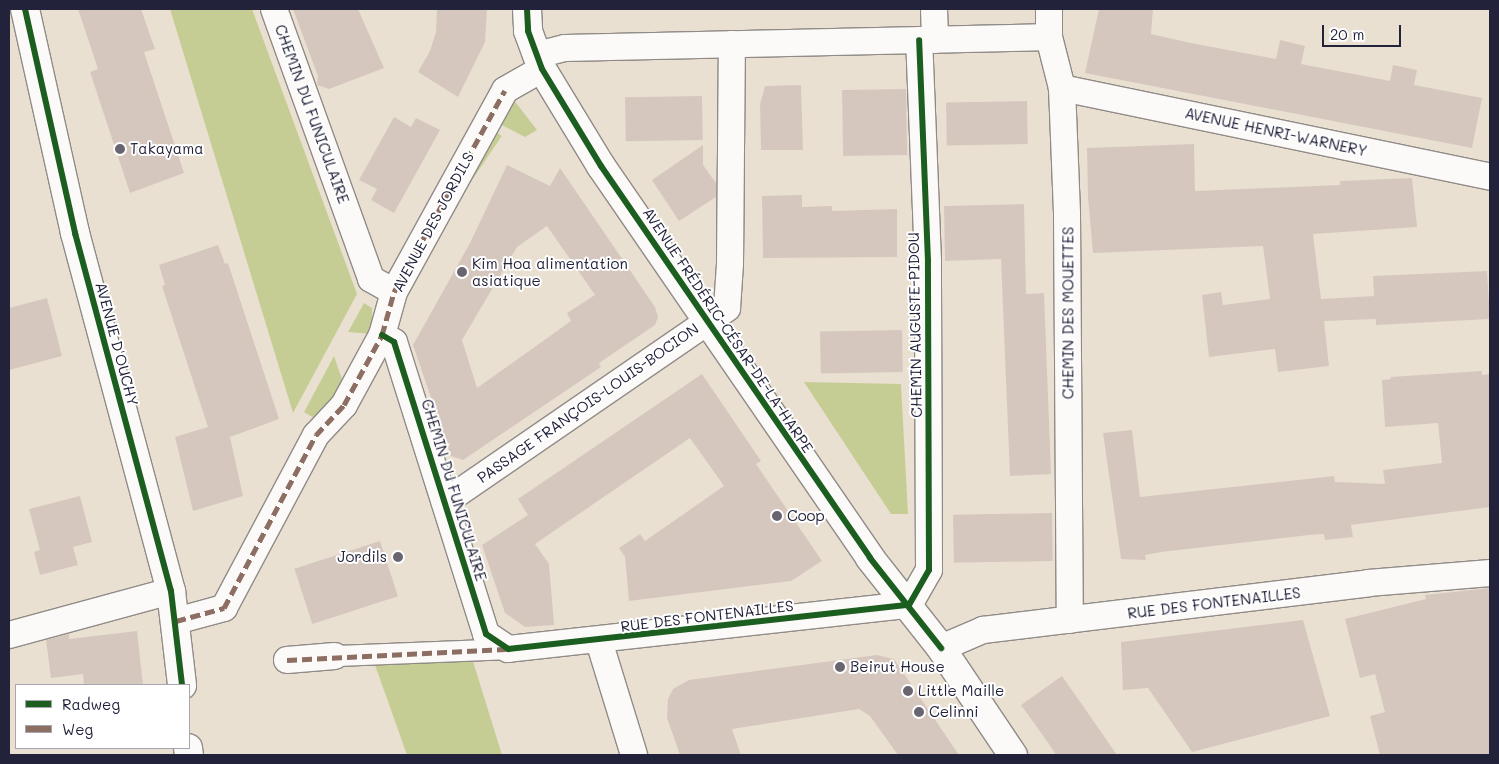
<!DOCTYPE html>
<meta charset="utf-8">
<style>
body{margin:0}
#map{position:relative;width:1499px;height:764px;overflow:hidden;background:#eae0d2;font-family:Mali,sans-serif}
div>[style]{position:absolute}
.green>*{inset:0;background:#c6cd94;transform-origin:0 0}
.building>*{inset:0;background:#d6c7be;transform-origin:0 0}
.roads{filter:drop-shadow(1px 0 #908b87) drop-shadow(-1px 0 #908b87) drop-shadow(0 1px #908b87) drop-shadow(0 -1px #908b87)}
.pedestrian>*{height:20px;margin:-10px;padding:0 10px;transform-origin:10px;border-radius:10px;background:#fcfaf8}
.minor>*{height:26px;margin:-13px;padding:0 13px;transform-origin:13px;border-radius:13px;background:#fcfaf8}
.tertiary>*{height:28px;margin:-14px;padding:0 14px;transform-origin:14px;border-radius:14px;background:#fcfaf8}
.secondary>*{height:28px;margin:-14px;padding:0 14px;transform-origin:14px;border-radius:14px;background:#fcfaf8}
.quiet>*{height:5px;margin-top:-2.5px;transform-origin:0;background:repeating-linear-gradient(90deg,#8d6e63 0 10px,transparent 0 15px)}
.cycleway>*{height:6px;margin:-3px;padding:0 3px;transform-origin:3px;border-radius:3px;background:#1b5e20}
.dots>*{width:14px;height:14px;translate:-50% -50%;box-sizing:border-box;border:2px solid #fff;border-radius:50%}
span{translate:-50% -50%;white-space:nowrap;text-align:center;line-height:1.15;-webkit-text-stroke:4px #fff;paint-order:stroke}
.street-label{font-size:15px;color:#22223b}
.poi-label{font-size:15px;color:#22223b}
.left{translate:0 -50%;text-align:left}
.right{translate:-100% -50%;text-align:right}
.frame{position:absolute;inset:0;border:10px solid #22223b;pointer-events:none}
.legend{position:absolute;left:15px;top:684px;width:175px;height:65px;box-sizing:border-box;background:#fff;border:1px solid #a7a7b1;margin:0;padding:6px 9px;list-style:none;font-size:15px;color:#22223b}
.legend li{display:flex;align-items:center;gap:10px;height:25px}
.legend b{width:25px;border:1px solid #a7a7b1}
.scale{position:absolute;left:1322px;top:25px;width:79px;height:22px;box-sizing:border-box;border:2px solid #22223b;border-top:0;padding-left:6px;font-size:15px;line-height:18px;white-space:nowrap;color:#22223b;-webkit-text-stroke:4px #fff;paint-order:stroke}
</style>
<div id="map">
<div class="green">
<div style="clip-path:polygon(170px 9px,252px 9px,357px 294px,293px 413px)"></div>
<div style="clip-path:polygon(513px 99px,537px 130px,525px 137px,500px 124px)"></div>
<div style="left:496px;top:132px;width:7px;height:85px;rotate:34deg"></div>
<div style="clip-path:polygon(364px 303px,372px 308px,372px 334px,348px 332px)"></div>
<div style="clip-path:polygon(334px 356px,344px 385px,316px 419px,304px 412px)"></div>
<div style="clip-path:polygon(804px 382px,901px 384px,908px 514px,891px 514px)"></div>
<div style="clip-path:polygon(472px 658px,502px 755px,407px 755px,375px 665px)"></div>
</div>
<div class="building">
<div style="clip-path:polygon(78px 9px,141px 9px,155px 49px,144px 52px,184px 173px,130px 193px,90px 72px,98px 69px)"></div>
<div style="clip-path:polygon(293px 9px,358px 9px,384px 68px,329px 89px,317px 85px,318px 76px)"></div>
<div style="clip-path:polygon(437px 9px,487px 9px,485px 42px,458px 97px,418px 72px,430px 51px,436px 32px)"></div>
<div style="clip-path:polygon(1099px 9px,1153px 9px,1151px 34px,1191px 43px,1276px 59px,1280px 40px,1305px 46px,1301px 64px,1390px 81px,1393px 65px,1417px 70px,1414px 85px,1482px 98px,1472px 148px,1085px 73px)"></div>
<div style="clip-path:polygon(801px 85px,803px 150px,761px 150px,760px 104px,765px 86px)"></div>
<div style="left:906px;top:89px;width:66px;height:64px;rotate:89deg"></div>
<div style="left:702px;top:96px;width:44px;height:77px;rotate:89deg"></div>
<div style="left:1027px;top:101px;width:43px;height:81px;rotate:89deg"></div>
<div style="clip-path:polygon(394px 117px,411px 127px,416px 118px,440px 130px,394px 213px,371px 200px,377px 189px,359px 180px)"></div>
<div style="clip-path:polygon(1194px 144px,1195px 191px,1340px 185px,1340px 181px,1412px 178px,1417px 227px,1313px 234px,1321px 299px,1374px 296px,1373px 276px,1487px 271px,1490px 319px,1376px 325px,1376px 319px,1324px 321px,1329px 366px,1278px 372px,1275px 349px,1209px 357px,1202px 295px,1221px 292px,1223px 305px,1270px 299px,1263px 246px,1093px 253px,1088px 197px,1087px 148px)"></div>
<div style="clip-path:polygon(703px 145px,703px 165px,716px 183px,716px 197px,679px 221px,652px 180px)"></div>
<div style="clip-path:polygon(evenodd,507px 165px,550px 186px,560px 168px,655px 307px,658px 317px,655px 325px,599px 363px,601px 367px,463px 460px,451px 456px,413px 345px,470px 243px,507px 165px,547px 226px,595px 295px,567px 313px,571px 321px,477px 388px,462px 340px,517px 247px,547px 226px)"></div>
<div style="clip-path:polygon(802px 195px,802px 207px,832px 206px,832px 211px,897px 209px,897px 257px,763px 258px,762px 196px)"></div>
<div style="clip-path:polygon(1024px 204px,1026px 294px,1044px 293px,1051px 474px,1010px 476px,1001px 259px,945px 261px,944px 206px)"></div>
<div style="clip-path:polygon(218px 245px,225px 264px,228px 263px,279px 419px,230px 437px,243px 496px,193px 511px,175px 437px,208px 427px,162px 286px,165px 285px,159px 265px)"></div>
<div style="clip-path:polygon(47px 298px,62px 356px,9px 370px,9px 308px)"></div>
<div style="left:902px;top:330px;width:42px;height:82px;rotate:89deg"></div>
<div style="clip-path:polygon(1482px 371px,1482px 375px,1490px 374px,1490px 507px,1351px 525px,1353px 537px,1325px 540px,1324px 534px,1309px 535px,1161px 552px,1145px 555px,1146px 560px,1121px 559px,1103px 433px,1132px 430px,1140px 497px,1334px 476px,1335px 482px,1385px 484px,1383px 470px,1442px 463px,1438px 423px,1385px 427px,1382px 380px,1391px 379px,1390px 377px)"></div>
<div style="clip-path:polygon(702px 374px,761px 461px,756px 464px,822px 561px,791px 581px,629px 601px,625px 557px,619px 548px,640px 534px,645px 541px,724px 486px,690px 438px,535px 544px,549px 564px,554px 625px,525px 627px,505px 613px,482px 545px,528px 515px,518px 499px)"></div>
<div style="clip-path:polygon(80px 496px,92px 542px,73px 547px,78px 565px,40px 575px,34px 552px,40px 550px,29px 509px)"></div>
<div style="left:1052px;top:513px;width:48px;height:99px;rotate:89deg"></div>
<div style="left:380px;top:541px;width:58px;height:90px;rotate:72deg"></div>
<div style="clip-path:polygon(1490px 588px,1490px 755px,1380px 755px,1370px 716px,1385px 712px,1375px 674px,1360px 678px,1345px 619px,1426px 599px,1425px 595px)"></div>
<div style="clip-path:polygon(1303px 620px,1330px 716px,1192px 752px,1148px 688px,1123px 690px,1121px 642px)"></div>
<div style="clip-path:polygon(137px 631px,143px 685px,84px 685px,83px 674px,51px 678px,46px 640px,69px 634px,69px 639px)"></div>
<div style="clip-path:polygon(877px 655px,894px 659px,959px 755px,898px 755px,870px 716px,859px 709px,732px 729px,741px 755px,680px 755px,667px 718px,668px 699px,673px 689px,689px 680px)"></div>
<div style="clip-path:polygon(1062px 676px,1090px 716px,1117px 755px,1056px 755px,1049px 744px,1021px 705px)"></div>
</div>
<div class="roads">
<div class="pedestrian">
<div style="left:335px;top:656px;width:173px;rotate:-2.3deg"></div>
</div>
<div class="minor">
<div style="left:274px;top:9px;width:287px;rotate:70.2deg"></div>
<div style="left:371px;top:279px;width:26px;rotate:29deg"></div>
<div style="left:934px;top:9px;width:31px;rotate:88deg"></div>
<div style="left:1049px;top:9px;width:28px;rotate:90deg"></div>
<div style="left:1049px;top:37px;width:53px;rotate:75.7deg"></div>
<div style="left:1062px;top:88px;width:127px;rotate:87.7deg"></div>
<div style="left:1067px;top:215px;width:405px;rotate:89.6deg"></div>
<div style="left:537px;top:55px;width:29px;rotate:-14deg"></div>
<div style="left:565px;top:48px;width:484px;rotate:-1.3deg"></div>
<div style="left:1062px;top:88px;width:437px;rotate:11.7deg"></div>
<div style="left:382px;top:335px;width:14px;rotate:30deg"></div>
<div style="left:394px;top:342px;width:306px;rotate:72.5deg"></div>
<div style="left:486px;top:634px;width:27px;rotate:34deg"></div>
<div style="left:508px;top:649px;width:403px;rotate:-6.3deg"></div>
<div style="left:909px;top:605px;width:40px;rotate:-60.3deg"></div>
<div style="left:929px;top:570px;width:309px;rotate:-90.2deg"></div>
<div style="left:928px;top:261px;width:221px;rotate:-92.3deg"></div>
<div style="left:445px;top:502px;width:342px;rotate:-34.5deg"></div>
<div style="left:727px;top:308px;width:44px;rotate:-86.1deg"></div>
<div style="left:730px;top:264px;width:220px;rotate:-89.5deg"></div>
<div style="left:176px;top:621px;width:50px;rotate:-15.2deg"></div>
<div style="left:224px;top:608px;width:196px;rotate:-62deg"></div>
<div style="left:316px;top:435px;width:41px;rotate:-47deg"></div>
<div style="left:344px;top:405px;width:80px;rotate:-61.5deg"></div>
<div style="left:382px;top:335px;width:45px;rotate:-74.4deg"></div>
<div style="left:394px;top:292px;width:230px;rotate:-61.2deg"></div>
<div style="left:505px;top:90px;width:43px;rotate:-29.6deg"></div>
<div style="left:9px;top:635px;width:168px;rotate:-15.2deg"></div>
<div style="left:599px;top:641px;width:119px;rotate:72.9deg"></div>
<div style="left:941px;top:648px;width:46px;rotate:-23.2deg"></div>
<div style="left:983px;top:630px;width:389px;rotate:-6.9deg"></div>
<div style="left:1369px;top:583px;width:121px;rotate:-4.7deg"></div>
<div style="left:287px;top:660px;width:48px;rotate:-4.8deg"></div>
</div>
<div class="tertiary">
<div style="left:527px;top:9px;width:22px;rotate:87deg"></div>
<div style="left:528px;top:31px;width:40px;rotate:69.8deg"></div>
<div style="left:542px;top:69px;width:114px;rotate:58.7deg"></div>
<div style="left:601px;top:166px;width:475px;rotate:55.5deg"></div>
<div style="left:870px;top:558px;width:115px;rotate:51.7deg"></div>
<div style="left:941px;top:648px;width:129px;rotate:56.1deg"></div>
</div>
<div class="secondary">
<div style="left:25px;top:9px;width:230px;rotate:77.4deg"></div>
<div style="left:75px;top:233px;width:371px;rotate:75deg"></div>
<div style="left:171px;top:591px;width:95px;rotate:83.3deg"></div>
<div style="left:188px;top:748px;width:7px;rotate:82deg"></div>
</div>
</div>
<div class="quiet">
<div style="left:176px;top:621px;width:50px;rotate:-15.2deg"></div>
<div style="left:224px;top:608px;width:196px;rotate:-62deg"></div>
<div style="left:316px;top:435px;width:41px;rotate:-47deg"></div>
<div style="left:344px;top:405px;width:80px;rotate:-61.5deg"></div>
<div style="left:382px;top:335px;width:45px;rotate:-74.4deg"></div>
<div style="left:394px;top:292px;width:230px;rotate:-61.2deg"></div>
<div style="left:287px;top:660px;width:219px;rotate:-2.9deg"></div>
</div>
<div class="cycleway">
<div style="left:25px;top:9px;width:230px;rotate:77.4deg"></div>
<div style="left:75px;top:233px;width:371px;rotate:75deg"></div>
<div style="left:171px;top:591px;width:95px;rotate:83.3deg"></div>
<div style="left:527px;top:9px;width:22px;rotate:87deg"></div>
<div style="left:528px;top:31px;width:40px;rotate:69.8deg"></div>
<div style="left:542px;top:69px;width:114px;rotate:58.7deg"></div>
<div style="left:601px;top:166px;width:475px;rotate:55.5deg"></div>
<div style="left:870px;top:558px;width:115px;rotate:51.7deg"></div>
<div style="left:382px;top:335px;width:14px;rotate:30deg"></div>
<div style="left:394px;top:342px;width:306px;rotate:72.5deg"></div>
<div style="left:486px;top:634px;width:27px;rotate:34deg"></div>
<div style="left:508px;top:649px;width:403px;rotate:-6.3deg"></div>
<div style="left:909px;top:605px;width:40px;rotate:-60.3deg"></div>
<div style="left:929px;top:570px;width:309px;rotate:-90.2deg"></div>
<div style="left:928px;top:261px;width:221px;rotate:-92.3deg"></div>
</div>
<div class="dots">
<div style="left:120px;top:149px;background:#686470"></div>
<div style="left:462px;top:272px;background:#686470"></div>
<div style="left:777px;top:516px;background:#686470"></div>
<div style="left:398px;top:557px;background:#686470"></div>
<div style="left:840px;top:667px;background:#686470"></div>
<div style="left:908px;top:691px;background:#686470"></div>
<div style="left:919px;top:712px;background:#686470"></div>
</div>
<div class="street-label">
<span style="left:312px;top:114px;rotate:70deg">CHEMIN DU FUNICULAIRE</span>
<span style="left:1276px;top:132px;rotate:12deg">AVENUE HENRI-WARNERY</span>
<span style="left:433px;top:222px;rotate:-62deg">AVENUE DES JORDILS</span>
<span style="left:1068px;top:313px;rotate:-90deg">CHEMIN DES MOUETTES</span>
<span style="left:915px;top:325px;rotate:-91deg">CHEMIN AUGUSTE-PIDOU</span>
<span style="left:728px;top:330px;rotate:56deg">AVENUE FRÉDÉRIC-CÉSAR-DE-LA-HARPE</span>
<span style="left:117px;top:344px;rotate:75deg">AVENUE D'OUCHY</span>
<span style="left:588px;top:403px;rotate:-35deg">PASSAGE FRANÇOIS-LOUIS-BOCION</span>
<span style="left:454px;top:490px;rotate:73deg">CHEMIN DU FUNICULAIRE</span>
<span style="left:1214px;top:603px;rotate:-7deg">RUE DES FONTENAILLES</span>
<span style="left:707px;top:616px;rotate:-7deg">RUE DES FONTENAILLES</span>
</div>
<div class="poi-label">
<span class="left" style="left:130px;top:149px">Takayama</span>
<span class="left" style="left:472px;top:272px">Kim Hoa alimentation<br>asiatique</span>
<span class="left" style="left:787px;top:516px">Coop</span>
<span class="right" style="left:387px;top:557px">Jordils</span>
<span class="left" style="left:850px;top:667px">Beirut House</span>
<span class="left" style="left:918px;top:691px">Little Maille</span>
<span class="left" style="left:929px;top:712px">Celinni</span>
</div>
<div class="frame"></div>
<ul class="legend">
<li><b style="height:6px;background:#1b5e20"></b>Radweg</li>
<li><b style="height:6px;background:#8d6e63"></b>Weg</li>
</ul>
<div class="scale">20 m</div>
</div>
